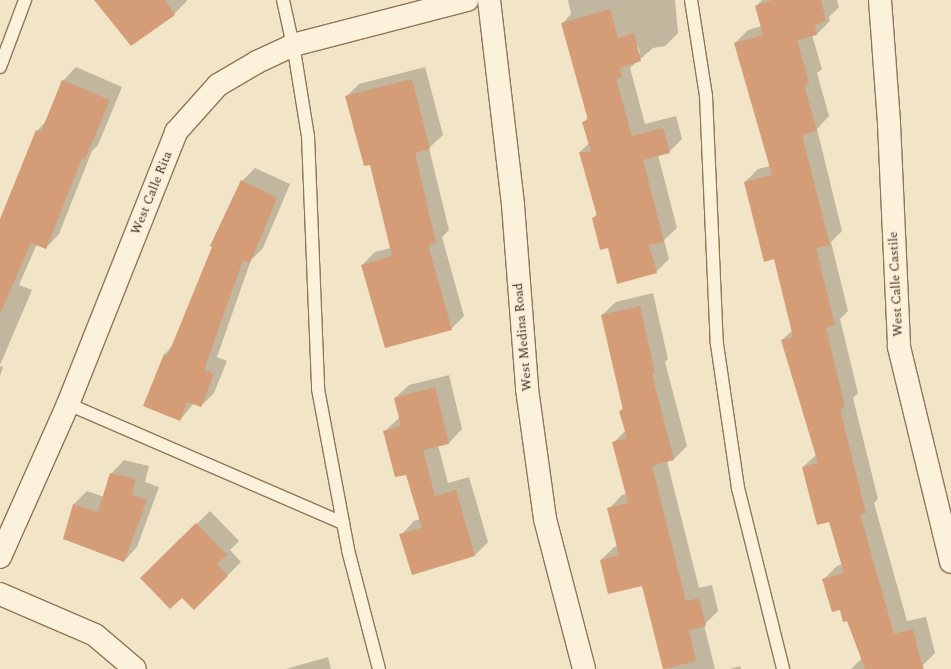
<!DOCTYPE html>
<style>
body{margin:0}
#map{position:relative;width:951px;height:669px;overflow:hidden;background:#f2e4c6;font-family:Spectral,serif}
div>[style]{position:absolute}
.shadow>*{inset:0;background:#0003}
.building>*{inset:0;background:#d49d78}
.roads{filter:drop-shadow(1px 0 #907659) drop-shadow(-1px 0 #907659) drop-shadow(0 1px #907659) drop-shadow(0 -1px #907659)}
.service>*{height:12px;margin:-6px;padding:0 6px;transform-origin:6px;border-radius:6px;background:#fcf1da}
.minor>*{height:22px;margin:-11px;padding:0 11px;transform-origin:11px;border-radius:11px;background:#fcf1da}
span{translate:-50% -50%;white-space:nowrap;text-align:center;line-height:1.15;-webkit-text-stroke:3px #f9eed6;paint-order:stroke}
.street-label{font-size:13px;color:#3e2e1e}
</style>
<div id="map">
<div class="shadow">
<div style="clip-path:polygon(103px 0,187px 0,187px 1px,174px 14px)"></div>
<div style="clip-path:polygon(evenodd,568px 0,675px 0,678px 33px,665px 46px,653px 48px,630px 68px,645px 124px,676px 116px,682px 139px,669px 152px,658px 155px,677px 228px,664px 240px,669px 259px,656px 272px,609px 247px,593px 218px,597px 214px,580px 152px,589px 143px,584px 122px,588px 117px,563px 23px,571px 14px,568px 0,638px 46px,640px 53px,638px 53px,637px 47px,638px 46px)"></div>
<div style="clip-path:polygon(762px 0,837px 0,839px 7px,829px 17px,830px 21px,817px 34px,812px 35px,822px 69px,817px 73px,829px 116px,817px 129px,842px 231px,831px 242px,848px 311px,840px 319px,858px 393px,853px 398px,878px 499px,874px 503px,907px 621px,926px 617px,935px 653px,923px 665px,924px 669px,851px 669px,862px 658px,847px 620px,824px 579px,837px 566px,842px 564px,830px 521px,803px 467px,816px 455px,782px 340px,793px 330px,775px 258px,745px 182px,758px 169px,770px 166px,735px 43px,748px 30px,762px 26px,756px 6px)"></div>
<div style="clip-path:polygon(76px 67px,122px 87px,98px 145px,92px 151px,59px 234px,46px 248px,37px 244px,19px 285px,32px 290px,0 365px,0 221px,37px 131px,47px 120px,63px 81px)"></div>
<div style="clip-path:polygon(425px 67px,443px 135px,429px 148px,449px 230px,442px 237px,464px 316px,451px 329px,362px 265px,375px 252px,391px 248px,370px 163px,346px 97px,359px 84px)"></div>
<div style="clip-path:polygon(255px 168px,290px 184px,263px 248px,251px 260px,217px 357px,227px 361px,214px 393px,201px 406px,194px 403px,180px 420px,165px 354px,172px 346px,242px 181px)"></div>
<div style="clip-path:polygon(653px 293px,668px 359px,665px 362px,687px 446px,674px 459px,667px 461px,699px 588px,712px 585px,718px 611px,704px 625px,715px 669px,667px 669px,643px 585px,601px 560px,614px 547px,618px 546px,609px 509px,622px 495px,627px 494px,613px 443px,626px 430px,620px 411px,623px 408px,602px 315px,616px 302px)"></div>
<div style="clip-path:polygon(0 366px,3px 367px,0 376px)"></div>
<div style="clip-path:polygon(449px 375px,462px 429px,449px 443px,438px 445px,448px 483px,469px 477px,488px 542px,475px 555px,412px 574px,401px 535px,414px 521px,420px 519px,406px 473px,385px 431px,400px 417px,395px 398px,409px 385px)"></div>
<div style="clip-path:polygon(124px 460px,149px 466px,145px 482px,159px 487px,137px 547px,124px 561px,64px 538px,74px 504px,87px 491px,104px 497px,111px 474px)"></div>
<div style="clip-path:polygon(210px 511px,239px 541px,230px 550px,241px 562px,194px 609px,182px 597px,141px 578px)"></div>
<div style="clip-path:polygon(328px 657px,331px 669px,286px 669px)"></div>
<div style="clip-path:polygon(740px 666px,741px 669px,730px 669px)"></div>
</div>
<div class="building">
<div style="clip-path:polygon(94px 0,165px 0,175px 15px,131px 46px)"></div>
<div style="clip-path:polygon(772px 0,821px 0,826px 21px,815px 25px,817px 35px,797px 40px,809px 83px,804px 85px,817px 131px,802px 135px,830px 245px,816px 248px,835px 325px,826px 328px,845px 407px,840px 409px,866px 513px,860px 514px,894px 634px,913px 629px,923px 669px,865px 669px,847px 621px,843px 622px,840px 610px,832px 612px,822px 579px,844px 573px,829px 522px,817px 525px,802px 467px,818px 463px,781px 340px,793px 337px,774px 259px,764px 262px,744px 182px,772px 175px,734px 43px,763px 35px,755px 6px)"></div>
<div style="clip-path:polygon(610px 9px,618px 38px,634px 33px,641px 61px,620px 68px,622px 77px,616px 79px,632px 136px,663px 128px,670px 153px,643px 160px,664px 242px,649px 245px,657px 273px,617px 284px,608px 248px,600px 250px,592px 218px,597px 216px,579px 152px,591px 152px,582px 122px,588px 120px,561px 23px)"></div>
<div style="clip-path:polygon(412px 79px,430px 149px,415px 153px,436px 243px,428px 245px,452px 330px,385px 348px,361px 265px,392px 256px,370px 165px,364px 166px,345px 96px)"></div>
<div style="clip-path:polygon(62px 80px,110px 100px,85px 159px,82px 158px,46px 249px,31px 243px,0 314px,0 219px,36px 130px,41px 132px)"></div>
<div style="clip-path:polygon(241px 180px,277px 198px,250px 263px,243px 260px,204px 370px,214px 374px,201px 407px,187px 402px,180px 421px,143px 406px,164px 354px,168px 355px,212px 247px,210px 246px)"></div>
<div style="clip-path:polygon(640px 306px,655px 373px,652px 374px,674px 460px,652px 466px,686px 601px,699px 598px,706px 626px,689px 630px,696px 661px,665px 669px,663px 669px,642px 586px,608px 594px,600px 560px,619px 555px,607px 508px,628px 503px,612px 442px,627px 438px,619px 411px,623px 410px,601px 315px)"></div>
<div style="clip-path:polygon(435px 387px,449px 444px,423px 450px,435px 496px,456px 490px,475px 556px,412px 575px,399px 534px,422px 528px,406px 475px,395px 477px,383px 431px,401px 426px,394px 398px)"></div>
<div style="clip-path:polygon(110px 473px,136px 479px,132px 495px,147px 500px,124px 562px,63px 539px,73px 504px,98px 512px)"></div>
<div style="clip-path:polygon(196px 523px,227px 555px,217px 564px,228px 576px,194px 610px,182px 598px,170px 609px,140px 578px)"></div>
</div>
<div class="roads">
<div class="service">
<div style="left:283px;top:0;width:51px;rotate:77.6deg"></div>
<div style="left:294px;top:50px;width:87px;rotate:80.8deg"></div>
<div style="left:308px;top:136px;width:253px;rotate:87.7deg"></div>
<div style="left:318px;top:389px;width:164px;rotate:79.4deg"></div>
<div style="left:348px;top:550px;width:123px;rotate:75.4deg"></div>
<div style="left:691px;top:0;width:97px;rotate:81.1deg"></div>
<div style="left:706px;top:96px;width:248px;rotate:87.5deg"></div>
<div style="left:717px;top:344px;width:146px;rotate:81.7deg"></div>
<div style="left:738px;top:488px;width:187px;rotate:76deg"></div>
<div style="left:0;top:67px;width:72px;rotate:-69.5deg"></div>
<div style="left:68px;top:404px;width:300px;rotate:23.4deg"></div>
</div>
<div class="minor">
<div style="left:489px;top:0;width:206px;rotate:83.3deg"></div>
<div style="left:513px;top:205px;width:185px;rotate:85.6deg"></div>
<div style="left:527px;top:389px;width:131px;rotate:82.1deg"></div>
<div style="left:545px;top:519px;width:155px;rotate:75.4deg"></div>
<div style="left:880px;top:0;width:124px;rotate:85.8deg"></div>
<div style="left:889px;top:124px;width:223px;rotate:87.4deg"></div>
<div style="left:899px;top:347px;width:221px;rotate:76.4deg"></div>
<div style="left:0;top:557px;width:167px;rotate:-66deg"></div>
<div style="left:68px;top:404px;width:293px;rotate:-68.3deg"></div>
<div style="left:176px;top:132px;width:63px;rotate:-48.2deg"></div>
<div style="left:218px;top:85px;width:45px;rotate:-30.5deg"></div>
<div style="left:257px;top:62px;width:40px;rotate:-25deg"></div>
<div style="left:293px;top:45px;width:180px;rotate:-14.5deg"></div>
<div style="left:0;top:594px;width:103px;rotate:23.3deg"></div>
<div style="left:95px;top:635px;width:52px;rotate:40.4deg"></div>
</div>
</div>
<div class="street-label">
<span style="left:152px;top:193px;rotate:-68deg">West Calle Rita</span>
<span style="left:896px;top:284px;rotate:-93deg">West Calle Castile</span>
<span style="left:523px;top:337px;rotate:-95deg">West Medina Road</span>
</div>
</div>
